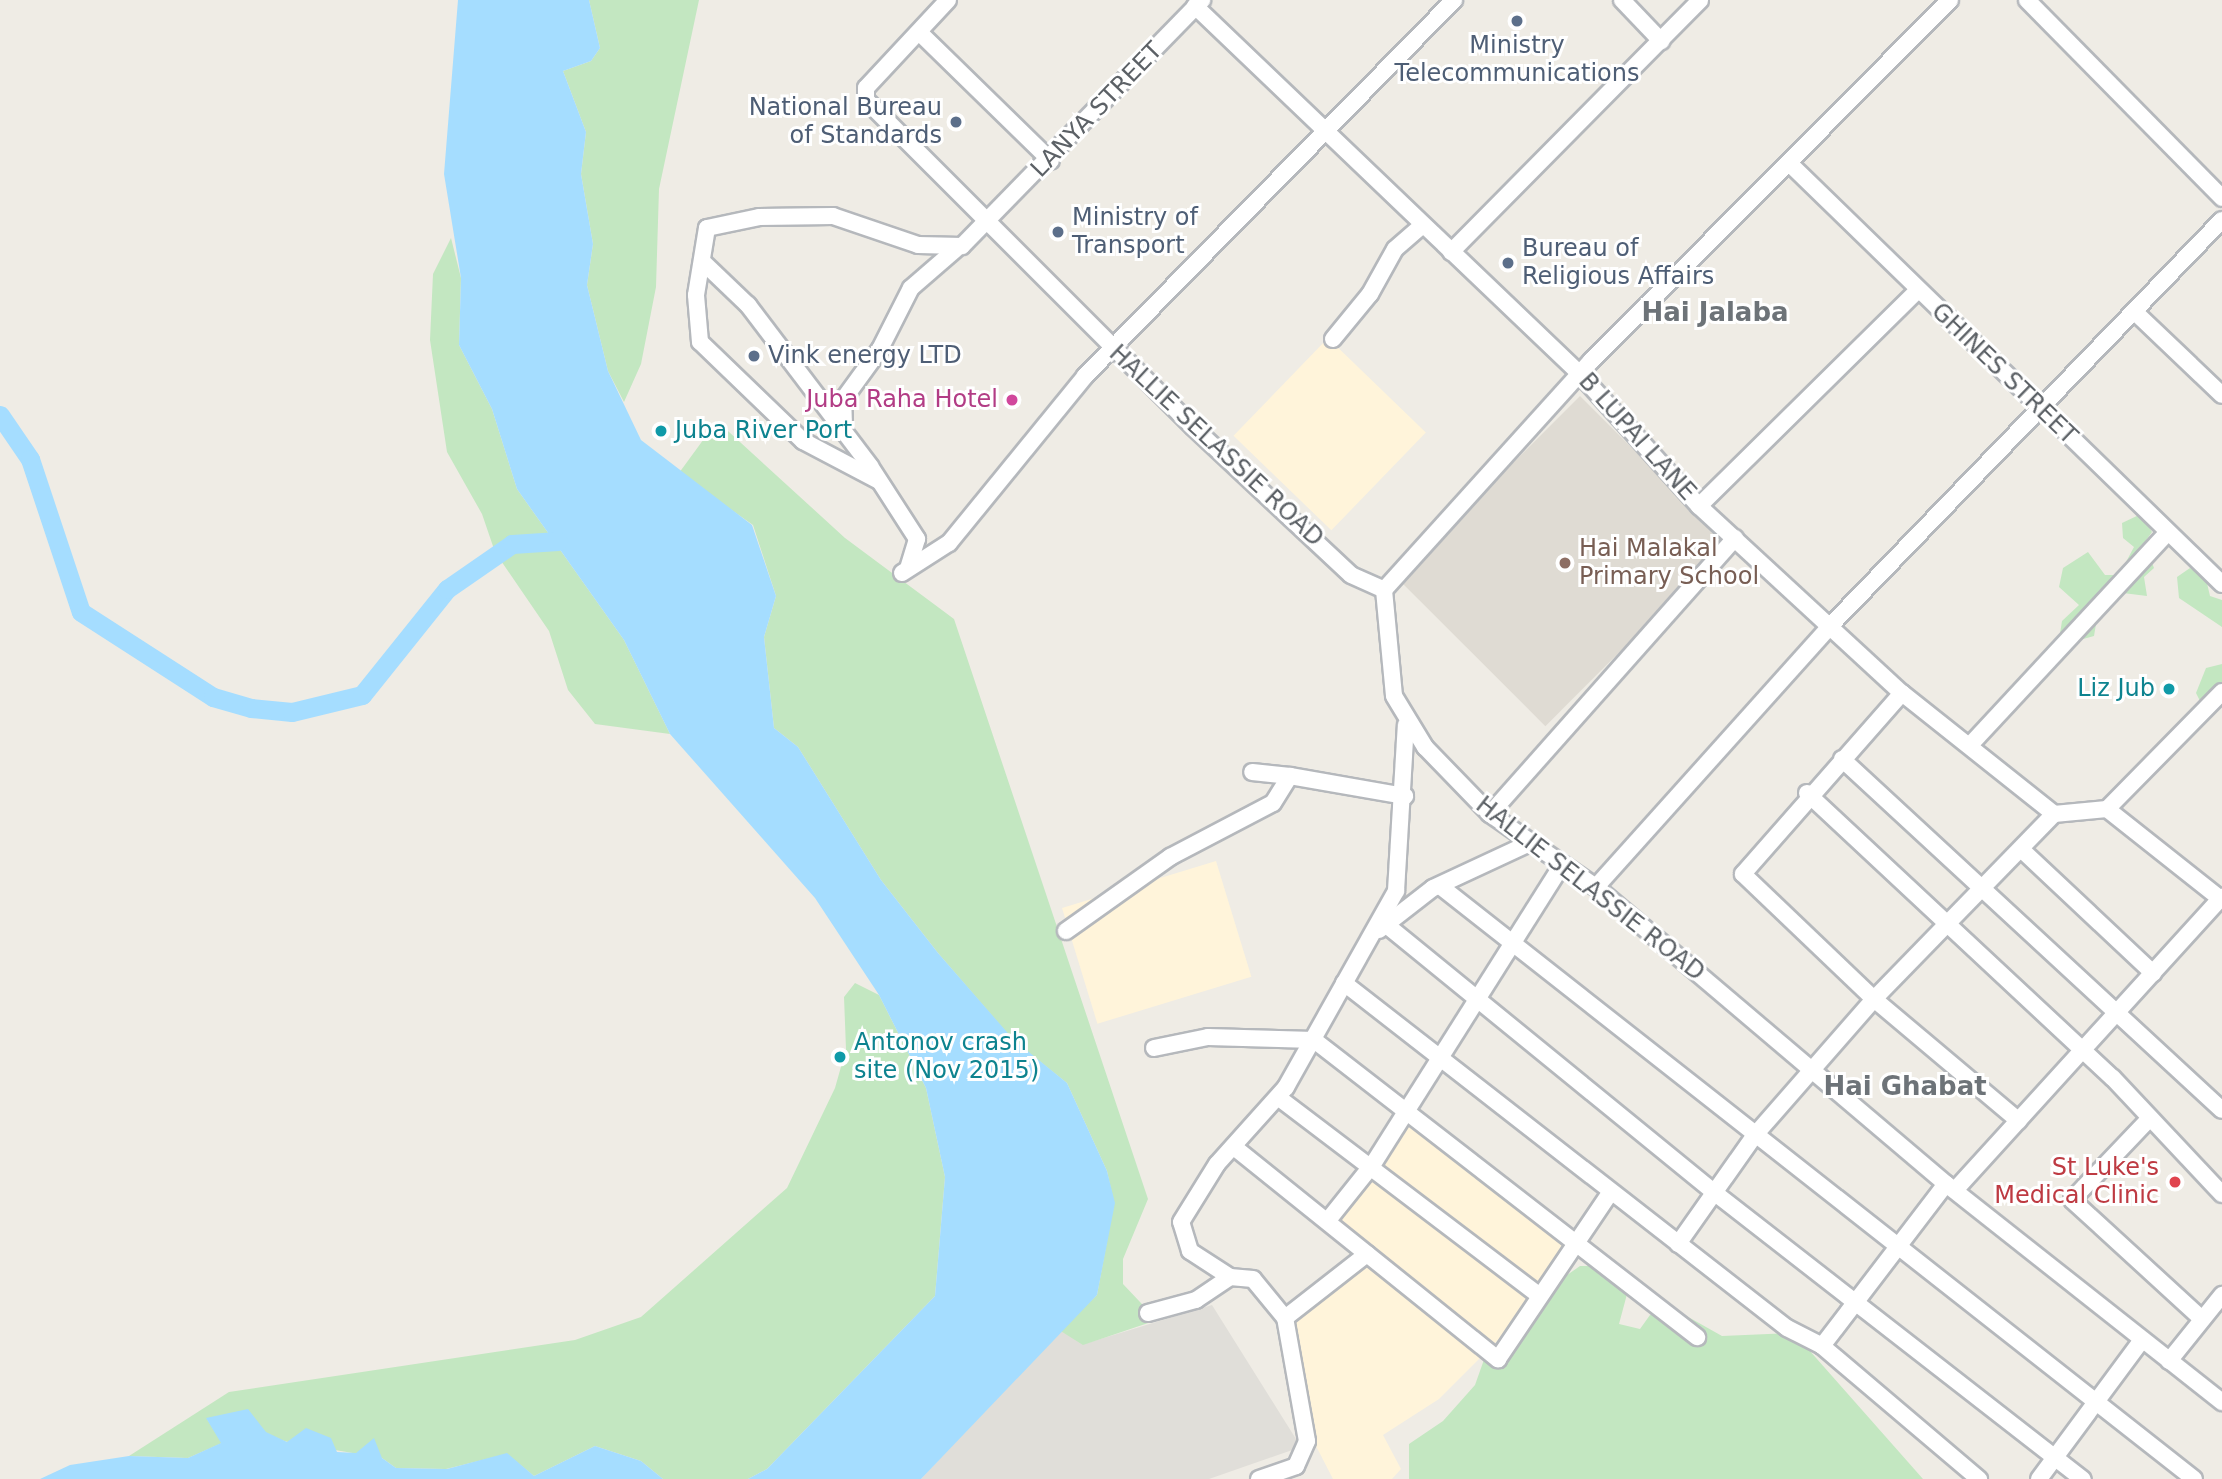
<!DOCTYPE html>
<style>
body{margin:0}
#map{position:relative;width:2222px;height:1479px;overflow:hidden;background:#efece5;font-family:"DejaVu Sans",sans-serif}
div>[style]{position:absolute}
.commercial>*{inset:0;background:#fff4da;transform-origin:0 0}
.industrial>*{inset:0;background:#e0ded9}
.education>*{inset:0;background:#dfdbd3;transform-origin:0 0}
.green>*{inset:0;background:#c3e7c1}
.water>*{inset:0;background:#a5ddff}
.river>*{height:19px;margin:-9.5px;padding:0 9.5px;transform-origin:9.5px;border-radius:9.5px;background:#a5ddff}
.roads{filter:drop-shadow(2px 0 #b5b8bc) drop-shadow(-2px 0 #b5b8bc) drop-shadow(0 2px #b5b8bc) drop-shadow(0 -2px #b5b8bc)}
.minor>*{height:16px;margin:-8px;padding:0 8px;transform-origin:8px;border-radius:8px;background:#fff}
.dots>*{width:19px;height:19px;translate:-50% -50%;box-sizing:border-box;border:4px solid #fff;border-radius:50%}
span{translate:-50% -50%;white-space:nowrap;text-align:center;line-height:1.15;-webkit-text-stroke:6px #fff;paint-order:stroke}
.service-label{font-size:24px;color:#4e5e75}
.right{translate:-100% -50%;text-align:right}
.left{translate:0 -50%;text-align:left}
.street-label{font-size:24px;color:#5c6166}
.hotel-label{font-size:24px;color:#b23c85}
.culture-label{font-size:24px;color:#0d838f}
.education-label{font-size:24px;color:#785e54}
.health-label{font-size:24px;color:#be3a42}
.neighbourhood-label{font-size:26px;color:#6d7378;font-weight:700}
</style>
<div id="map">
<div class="commercial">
<div style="left:1328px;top:338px;width:136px;height:136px;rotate:44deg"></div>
<div style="left:1216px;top:861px;width:121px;height:161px;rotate:73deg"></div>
<div style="clip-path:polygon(1409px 1118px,1567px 1242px,1526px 1312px,1439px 1399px,1383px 1435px,1401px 1469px,1392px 1479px,1333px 1479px,1316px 1446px,1294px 1319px,1371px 1256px,1334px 1224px)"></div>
</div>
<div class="industrial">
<div style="clip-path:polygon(1212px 1305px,1301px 1447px,1209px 1479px,921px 1479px,1059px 1330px,1084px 1344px)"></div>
</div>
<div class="education">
<div style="left:1580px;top:396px;width:209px;height:258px;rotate:45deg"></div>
</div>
<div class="green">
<div style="clip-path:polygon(589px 0,699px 0,659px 189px,656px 287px,641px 364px,624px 402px,608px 371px,587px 285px,593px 244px,581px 174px,586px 132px,563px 71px,591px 61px,600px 48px)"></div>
<div style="clip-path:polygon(451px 238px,461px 278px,459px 345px,492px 409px,517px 489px,624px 640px,670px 734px,595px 724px,568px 690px,549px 631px,495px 552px,482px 514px,447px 452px,430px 340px,433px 274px)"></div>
<div style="clip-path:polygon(717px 421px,845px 538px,954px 619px,1148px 1199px,1123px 1259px,1123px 1284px,1157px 1320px,1083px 1345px,1059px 1330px,1097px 1295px,1114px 1203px,1107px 1171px,1067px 1083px,1013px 1040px,938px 953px,881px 880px,798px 747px,774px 728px,764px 637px,776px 596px,753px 525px,679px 473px)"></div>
<div style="clip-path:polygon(2141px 514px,2152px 532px,2144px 543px,2154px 568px,2144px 577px,2147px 596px,2123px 593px,2097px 618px,2094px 636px,2058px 646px,2062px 621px,2079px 605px,2059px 587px,2063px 568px,2088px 552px,2105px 575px,2119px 575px,2134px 547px,2123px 538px,2122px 523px)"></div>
<div style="clip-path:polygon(2190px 568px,2206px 579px,2210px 596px,2222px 600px,2222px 627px,2179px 598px,2177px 577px)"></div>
<div style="clip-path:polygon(2222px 664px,2222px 686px,2201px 703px,2196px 693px,2206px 668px)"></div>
<div style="clip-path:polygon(855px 983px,879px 995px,926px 1088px,945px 1177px,935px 1296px,767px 1469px,748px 1479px,663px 1479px,641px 1461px,595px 1446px,534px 1476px,507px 1454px,446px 1469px,396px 1468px,382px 1458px,288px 1442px,207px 1419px,222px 1443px,188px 1458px,129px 1456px,229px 1392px,575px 1340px,641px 1317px,787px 1188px,835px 1088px,846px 1049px,844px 997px)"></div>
<div style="clip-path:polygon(1580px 1266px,1608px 1266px,1630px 1283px,1619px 1324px,1640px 1329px,1650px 1315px,1674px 1309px,1722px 1336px,1794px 1333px,1923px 1479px,1409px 1479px,1409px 1444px,1443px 1421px,1475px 1385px,1486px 1354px,1550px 1287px)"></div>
</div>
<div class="water">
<div style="clip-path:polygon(458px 0,589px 0,600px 48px,591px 61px,563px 71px,586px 132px,581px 174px,593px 244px,587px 285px,608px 371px,641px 440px,752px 525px,776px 596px,764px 637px,774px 728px,798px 747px,881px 880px,938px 953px,1013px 1039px,1067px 1083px,1107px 1171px,1115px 1203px,1097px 1295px,921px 1479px,748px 1479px,767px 1469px,935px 1296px,945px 1177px,926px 1088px,879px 995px,815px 898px,670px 734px,624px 640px,517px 489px,492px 409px,459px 345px,461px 278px,444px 174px)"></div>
<div style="clip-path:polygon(248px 1409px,266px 1432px,287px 1442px,306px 1428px,331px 1438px,337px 1452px,356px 1453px,374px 1438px,382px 1458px,396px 1468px,447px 1469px,507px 1453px,534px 1476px,595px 1446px,641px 1461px,663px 1479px,40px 1479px,70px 1465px,129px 1456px,188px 1458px,221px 1443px,206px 1418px)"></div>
</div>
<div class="river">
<div style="left:0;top:415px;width:53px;rotate:55.7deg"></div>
<div style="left:30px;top:459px;width:161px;rotate:71.6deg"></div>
<div style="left:81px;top:612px;width:157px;rotate:32.8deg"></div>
<div style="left:213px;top:697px;width:40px;rotate:16deg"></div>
<div style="left:251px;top:708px;width:41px;rotate:5.6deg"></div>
<div style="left:292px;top:712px;width:72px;rotate:-13.7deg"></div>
<div style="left:362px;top:695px;width:136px;rotate:-51.3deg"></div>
<div style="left:447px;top:589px;width:79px;rotate:-34.7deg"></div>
<div style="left:512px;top:544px;width:46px;rotate:-3.7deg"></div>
</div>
<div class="roads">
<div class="minor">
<div style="left:948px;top:0;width:120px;rotate:133deg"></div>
<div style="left:866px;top:88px;width:12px;rotate:90deg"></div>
<div style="left:866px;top:100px;width:462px;rotate:45deg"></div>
<div style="left:1193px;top:427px;width:216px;rotate:43.1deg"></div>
<div style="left:1351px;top:575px;width:36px;rotate:24deg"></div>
<div style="left:1384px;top:590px;width:106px;rotate:84.6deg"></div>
<div style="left:1394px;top:696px;width:60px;rotate:58.7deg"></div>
<div style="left:1425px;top:747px;width:93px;rotate:45.9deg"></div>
<div style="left:1490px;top:814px;width:129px;rotate:34.6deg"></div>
<div style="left:1596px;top:887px;width:459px;rotate:40.3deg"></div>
<div style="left:1946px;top:1184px;width:352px;rotate:38.3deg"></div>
<div style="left:1622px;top:0;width:57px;rotate:46.4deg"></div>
<div style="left:2027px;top:0;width:278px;rotate:45.4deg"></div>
<div style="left:1195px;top:6px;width:533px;rotate:43.71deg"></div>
<div style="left:1580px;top:374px;width:178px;rotate:48deg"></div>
<div style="left:1699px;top:506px;width:276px;rotate:42.7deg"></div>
<div style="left:1902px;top:693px;width:194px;rotate:38.5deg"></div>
<div style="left:2054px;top:814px;width:53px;rotate:-5.4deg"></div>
<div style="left:922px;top:35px;width:180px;rotate:44.3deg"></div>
<div style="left:1789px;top:163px;width:604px;rotate:44.19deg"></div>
<div style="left:1451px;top:252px;width:354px;rotate:-45.3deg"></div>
<div style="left:704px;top:263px;width:61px;rotate:43.7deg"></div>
<div style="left:748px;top:305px;width:202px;rotate:52.8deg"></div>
<div style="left:870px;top:466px;width:87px;rotate:57.2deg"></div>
<div style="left:917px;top:539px;width:28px;rotate:107deg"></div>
<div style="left:2137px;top:314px;width:117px;rotate:43.6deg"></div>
<div style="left:1333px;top:339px;width:58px;rotate:-50.6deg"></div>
<div style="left:1370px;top:294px;width:51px;rotate:-60.9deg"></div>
<div style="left:1395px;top:249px;width:37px;rotate:-41deg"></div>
<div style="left:844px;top:425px;width:25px;rotate:-92deg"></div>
<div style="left:843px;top:400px;width:63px;rotate:-54deg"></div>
<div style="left:880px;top:349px;width:68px;rotate:-63.1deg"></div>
<div style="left:911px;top:288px;width:60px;rotate:-40.9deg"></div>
<div style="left:879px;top:481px;width:86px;rotate:-152.2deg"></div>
<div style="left:803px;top:441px;width:143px;rotate:-136.1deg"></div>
<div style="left:700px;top:342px;width:47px;rotate:-94.9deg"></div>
<div style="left:696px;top:295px;width:68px;rotate:-80.7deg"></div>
<div style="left:707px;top:228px;width:53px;rotate:-11.9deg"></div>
<div style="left:759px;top:217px;width:74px;rotate:-0.8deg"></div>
<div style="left:833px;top:216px;width:90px;rotate:18.8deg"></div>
<div style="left:918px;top:245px;width:44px;rotate:1.3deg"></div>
<div style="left:962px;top:246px;width:344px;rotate:-45.7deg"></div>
<div style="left:1699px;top:506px;width:306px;rotate:-44.6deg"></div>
<div style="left:902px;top:573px;width:56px;rotate:-32.6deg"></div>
<div style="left:949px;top:543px;width:215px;rotate:-50.8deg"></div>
<div style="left:1085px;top:376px;width:527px;rotate:-45.54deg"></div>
<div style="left:1384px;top:590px;width:309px;rotate:-47.9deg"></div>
<div style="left:1591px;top:361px;width:509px;rotate:-45.16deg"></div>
<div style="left:1902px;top:693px;width:241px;rotate:131.3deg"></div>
<div style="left:1743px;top:874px;width:181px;rotate:43.7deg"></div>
<div style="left:1874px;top:999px;width:189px;rotate:40.1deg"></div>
<div style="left:1971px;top:744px;width:289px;rotate:-47.1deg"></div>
<div style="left:1842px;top:759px;width:517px;rotate:42.73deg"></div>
<div style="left:1290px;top:776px;width:117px;rotate:9.9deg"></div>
<div style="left:1807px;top:793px;width:418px;rotate:43deg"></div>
<div style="left:2113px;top:1078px;width:159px;rotate:46.8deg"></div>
<div style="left:2107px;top:809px;width:164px;rotate:-45.5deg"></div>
<div style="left:2107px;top:809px;width:147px;rotate:38.4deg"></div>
<div style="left:1490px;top:814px;width:369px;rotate:-48.4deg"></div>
<div style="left:2022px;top:850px;width:180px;rotate:43.2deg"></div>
<div style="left:1440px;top:886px;width:959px;rotate:38.18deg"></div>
<div style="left:1596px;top:887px;width:351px;rotate:-48.1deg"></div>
<div style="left:1830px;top:626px;width:564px;rotate:-46.01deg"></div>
<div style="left:1384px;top:923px;width:427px;rotate:39.2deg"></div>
<div style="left:1715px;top:1193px;width:466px;rotate:37.9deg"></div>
<div style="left:1379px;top:930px;width:68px;rotate:-37.9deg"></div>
<div style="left:1433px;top:888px;width:109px;rotate:-24.9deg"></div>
<div style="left:1066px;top:931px;width:128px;rotate:-35.4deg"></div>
<div style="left:1170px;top:857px;width:116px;rotate:-27.7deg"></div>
<div style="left:1273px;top:803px;width:32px;rotate:-58deg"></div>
<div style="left:1290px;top:776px;width:38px;rotate:-174deg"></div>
<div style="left:1344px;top:983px;width:561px;rotate:37.91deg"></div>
<div style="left:1787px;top:1328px;width:39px;rotate:27deg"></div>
<div style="left:1822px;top:1346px;width:206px;rotate:40.3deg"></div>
<div style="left:1154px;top:1048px;width:55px;rotate:-11.5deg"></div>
<div style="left:1208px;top:1037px;width:106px;rotate:1.6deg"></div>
<div style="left:1314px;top:1040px;width:485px;rotate:37.8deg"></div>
<div style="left:1279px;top:1098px;width:326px;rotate:37.2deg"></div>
<div style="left:2150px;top:1118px;width:113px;rotate:133.6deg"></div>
<div style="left:2072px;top:1200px;width:176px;rotate:42.5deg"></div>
<div style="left:1234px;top:1147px;width:339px;rotate:38.8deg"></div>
<div style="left:1498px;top:1359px;width:200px;rotate:-56deg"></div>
<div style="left:1956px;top:1189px;width:395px;rotate:-47.7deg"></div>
<div style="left:1329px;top:1219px;width:70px;rotate:-51.3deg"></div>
<div style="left:1373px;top:1164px;width:354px;rotate:-57.7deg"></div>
<div style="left:1678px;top:1244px;width:133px;rotate:-54.8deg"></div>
<div style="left:1755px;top:1135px;width:181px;rotate:-48.8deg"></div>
<div style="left:1874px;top:999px;width:258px;rotate:-45.8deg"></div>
<div style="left:1148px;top:1313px;width:50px;rotate:-15.2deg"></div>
<div style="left:1196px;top:1300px;width:41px;rotate:-34.1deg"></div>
<div style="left:1285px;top:1318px;width:104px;rotate:-38deg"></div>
<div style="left:1822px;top:1346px;width:204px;rotate:-52.6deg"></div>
<div style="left:2169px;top:1361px;width:85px;rotate:-51.2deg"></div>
<div style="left:1259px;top:1479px;width:39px;rotate:-19deg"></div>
<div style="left:1296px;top:1466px;width:27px;rotate:-66deg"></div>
<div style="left:1307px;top:1441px;width:125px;rotate:-100.1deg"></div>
<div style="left:1285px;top:1318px;width:50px;rotate:-129.4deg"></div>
<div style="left:1253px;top:1279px;width:23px;rotate:-175deg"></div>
<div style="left:1230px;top:1277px;width:48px;rotate:-147deg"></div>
<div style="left:1190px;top:1251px;width:30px;rotate:-107deg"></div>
<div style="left:1181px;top:1222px;width:68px;rotate:-58.2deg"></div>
<div style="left:1217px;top:1164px;width:103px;rotate:-48.1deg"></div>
<div style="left:1286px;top:1087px;width:225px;rotate:-60.7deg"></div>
<div style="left:1396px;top:891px;width:166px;rotate:-86.6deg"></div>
<div style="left:2039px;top:1479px;width:173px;rotate:-53.5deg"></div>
</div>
</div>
<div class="dots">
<div style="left:1517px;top:21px;background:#5c6f8a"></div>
<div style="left:956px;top:122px;background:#5c6f8a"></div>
<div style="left:1058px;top:232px;background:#5c6f8a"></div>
<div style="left:1508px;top:263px;background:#5c6f8a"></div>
<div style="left:754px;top:356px;background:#5c6f8a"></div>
<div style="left:1012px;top:400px;background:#d1479c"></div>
<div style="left:661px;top:431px;background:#0f9aa8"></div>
<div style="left:1565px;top:563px;background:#8d6e63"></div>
<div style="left:2169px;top:689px;background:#0f9aa8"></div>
<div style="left:840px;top:1057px;background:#0f9aa8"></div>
<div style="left:2175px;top:1182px;background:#e0444e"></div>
</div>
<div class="service-label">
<span style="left:1517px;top:60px">Ministry<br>Telecommunications</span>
<span class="right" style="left:942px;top:122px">National Bureau<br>of Standards</span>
<span class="left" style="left:1072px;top:232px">Ministry of<br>Transport</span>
<span class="left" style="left:1522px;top:263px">Bureau of<br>Religious Affairs</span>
<span class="left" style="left:768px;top:356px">Vink energy LTD</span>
</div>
<div class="street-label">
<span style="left:1097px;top:110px;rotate:-46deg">LANYA STREET</span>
<span style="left:2004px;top:374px;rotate:44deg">GHINES STREET</span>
<span style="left:1637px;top:437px;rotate:48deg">B LUPAI LANE</span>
<span style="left:1216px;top:446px;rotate:43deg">HALLIE SELASSIE ROAD</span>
<span style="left:1590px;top:889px;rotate:38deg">HALLIE SELASSIE ROAD</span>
</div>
<div class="hotel-label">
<span class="right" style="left:998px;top:400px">Juba Raha Hotel</span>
</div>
<div class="culture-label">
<span class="left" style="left:675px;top:431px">Juba River Port</span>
<span class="right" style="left:2155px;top:689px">Liz Jub</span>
<span class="left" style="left:854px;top:1057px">Antonov crash<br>site (Nov 2015)</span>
</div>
<div class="education-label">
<span class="left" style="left:1579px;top:563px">Hai Malakal<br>Primary School</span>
</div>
<div class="health-label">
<span class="right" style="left:2159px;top:1182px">St Luke's<br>Medical Clinic</span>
</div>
<div class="neighbourhood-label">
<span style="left:1715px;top:313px">Hai Jalaba</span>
<span style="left:1905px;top:1087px">Hai Ghabat</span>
</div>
</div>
